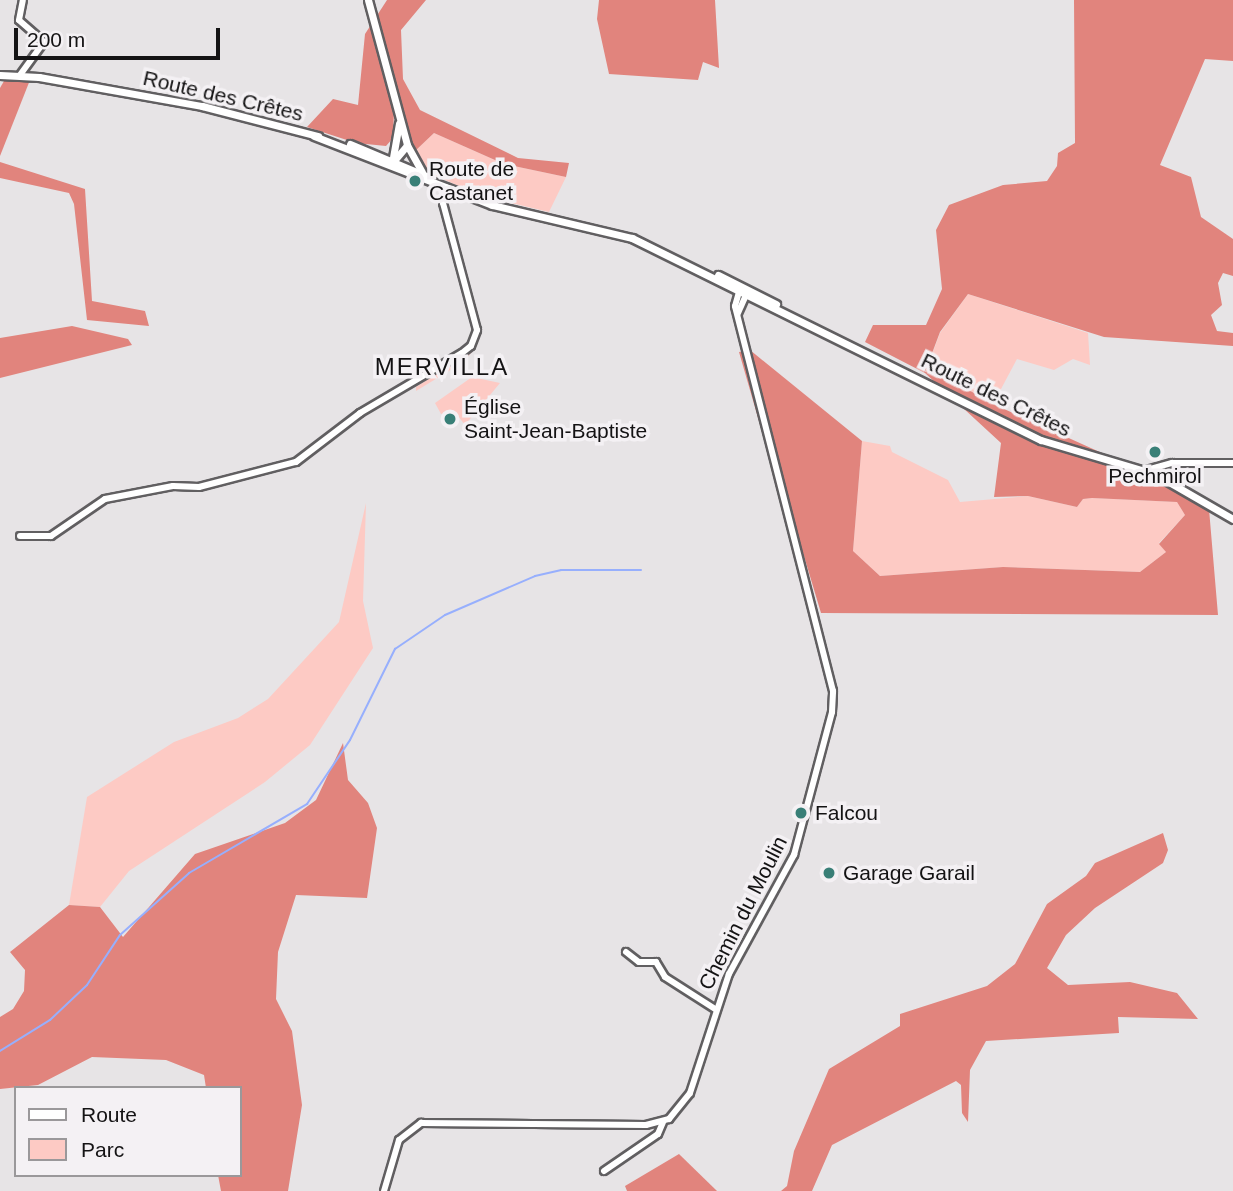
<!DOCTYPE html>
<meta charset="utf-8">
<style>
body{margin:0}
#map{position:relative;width:1233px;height:1191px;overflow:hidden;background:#e7e4e6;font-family:Arial,sans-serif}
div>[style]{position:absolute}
.green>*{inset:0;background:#fdcac4}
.forest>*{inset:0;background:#e1847d}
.stream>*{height:2px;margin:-1px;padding:0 1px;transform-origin:1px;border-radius:1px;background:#97affd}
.roads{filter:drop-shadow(2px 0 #615f61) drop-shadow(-2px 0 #615f61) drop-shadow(0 2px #615f61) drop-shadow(0 -2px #615f61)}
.minor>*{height:6px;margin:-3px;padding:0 3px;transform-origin:3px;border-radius:3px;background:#fff}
.tertiary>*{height:7px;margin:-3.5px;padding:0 3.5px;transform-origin:3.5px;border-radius:3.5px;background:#fff}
.dots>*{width:19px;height:19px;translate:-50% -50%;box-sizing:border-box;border:4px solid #f4f1f4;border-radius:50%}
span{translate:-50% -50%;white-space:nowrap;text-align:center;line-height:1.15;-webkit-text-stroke:7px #f4f1f4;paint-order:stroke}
.street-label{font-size:21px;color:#141314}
.poi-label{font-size:21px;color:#141314}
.left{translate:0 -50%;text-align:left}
.quarter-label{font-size:24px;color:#141314;letter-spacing:2px}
.legend{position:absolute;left:14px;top:1086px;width:228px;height:91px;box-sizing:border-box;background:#f4f1f4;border:2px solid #9a989a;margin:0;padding:9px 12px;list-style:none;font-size:21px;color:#141314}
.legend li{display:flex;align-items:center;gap:14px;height:35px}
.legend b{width:35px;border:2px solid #9a989a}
.scale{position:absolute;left:14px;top:28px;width:206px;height:32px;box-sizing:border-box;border:4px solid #141314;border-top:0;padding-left:9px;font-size:21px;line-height:24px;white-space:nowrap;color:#141314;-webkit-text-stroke:5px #f4f1f4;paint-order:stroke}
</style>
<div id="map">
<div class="green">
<div style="clip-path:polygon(434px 133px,504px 164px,566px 177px,549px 212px,481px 196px,425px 171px,414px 152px)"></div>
<div style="clip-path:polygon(968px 294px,1088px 333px,1090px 365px,1073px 359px,1054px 370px,1017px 359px,993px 404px,934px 370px,925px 373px,940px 333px)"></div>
<div style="clip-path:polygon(473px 351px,462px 363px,416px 391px,416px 387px)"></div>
<div style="clip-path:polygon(472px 377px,500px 383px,465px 425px,454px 411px,441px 414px,435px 403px)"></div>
<div style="clip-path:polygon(862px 441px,890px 446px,892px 452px,948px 480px,960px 502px,1028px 496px,1077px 507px,1083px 499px,1092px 498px,1177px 502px,1185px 515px,1159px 543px,1166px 552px,1140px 572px,1003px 567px,880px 576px,853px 551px)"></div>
<div style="clip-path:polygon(366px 503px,363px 601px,373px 648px,310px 745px,265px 782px,129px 871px,100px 907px,69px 905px,87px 797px,174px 742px,238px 718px,268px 699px,339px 622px)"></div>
</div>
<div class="forest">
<div style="clip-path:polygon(387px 0,426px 0,401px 30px,403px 79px,420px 110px,518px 158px,569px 163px,566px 177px,504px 164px,434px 133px,414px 152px,394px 110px,393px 138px,386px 146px,356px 143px,307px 127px,333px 99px,358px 105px,365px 34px)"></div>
<div style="clip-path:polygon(599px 0,715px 0,719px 68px,703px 62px,698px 80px,609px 74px,597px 19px)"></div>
<div style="clip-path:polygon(1074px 0,1233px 0,1233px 61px,1205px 59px,1160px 165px,1191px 177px,1201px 217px,1233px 239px,1233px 276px,1223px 273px,1218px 283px,1222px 305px,1211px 315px,1217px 331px,1233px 333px,1233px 346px,1104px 337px,968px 294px,940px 332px,925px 372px,934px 370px,993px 404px,1164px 481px,1209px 509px,1218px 615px,821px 613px,795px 526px,788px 522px,739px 352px,750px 350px,862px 441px,853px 551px,880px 576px,1003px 567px,1140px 572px,1166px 552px,1159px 544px,1185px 515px,1177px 502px,1092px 498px,1083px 499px,1077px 507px,1028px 496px,994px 497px,1001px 443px,925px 373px,865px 342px,873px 325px,926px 325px,942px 289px,936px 230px,949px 205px,1003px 185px,1047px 181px,1057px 166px,1058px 153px,1075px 143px)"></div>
<div style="clip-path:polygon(30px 80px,0 156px,0 88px,4px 81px)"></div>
<div style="clip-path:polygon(0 162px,85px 189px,92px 301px,145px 311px,149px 326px,87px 320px,74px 204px,69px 193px,0 178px)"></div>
<div style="clip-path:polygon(72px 326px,128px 339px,132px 345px,0 378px,0 338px)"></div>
<div style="clip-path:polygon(343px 743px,348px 780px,368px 803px,377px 828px,367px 898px,296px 895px,278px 952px,276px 999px,292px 1031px,302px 1105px,288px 1191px,221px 1191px,218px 1175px,240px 1175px,240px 1088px,206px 1088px,204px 1075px,166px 1060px,92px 1057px,38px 1085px,0 1089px,0 1017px,13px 1009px,24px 991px,25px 970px,10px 952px,69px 905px,100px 907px,123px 937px,195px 854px,285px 823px,316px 800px)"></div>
<div style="clip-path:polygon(1163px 833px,1168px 850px,1163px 863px,1095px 908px,1066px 935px,1047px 968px,1068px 985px,1130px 982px,1177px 993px,1198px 1019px,1118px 1017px,1119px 1033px,986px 1041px,970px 1070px,968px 1122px,962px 1113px,961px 1085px,956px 1081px,832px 1145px,812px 1191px,781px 1191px,787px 1186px,794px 1151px,829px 1069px,900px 1026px,900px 1014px,987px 986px,1015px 964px,1047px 904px,1086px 876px,1095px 863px)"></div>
<div style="clip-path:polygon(679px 1154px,717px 1191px,627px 1191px,625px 1186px)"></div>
</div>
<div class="stream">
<div style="left:0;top:1051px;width:59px;rotate:-31.8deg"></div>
<div style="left:50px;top:1020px;width:51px;rotate:-43.4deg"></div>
<div style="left:87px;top:985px;width:60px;rotate:-56.6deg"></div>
<div style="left:120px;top:935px;width:93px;rotate:-41.9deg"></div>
<div style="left:189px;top:873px;width:137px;rotate:-30.3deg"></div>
<div style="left:307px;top:804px;width:77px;rotate:-56.1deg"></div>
<div style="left:350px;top:740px;width:102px;rotate:-63.7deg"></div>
<div style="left:395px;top:649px;width:60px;rotate:-34.2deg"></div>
<div style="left:445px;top:615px;width:98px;rotate:-23.4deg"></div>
<div style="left:535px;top:576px;width:27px;rotate:-13deg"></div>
<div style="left:561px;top:570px;width:80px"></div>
</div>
<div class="roads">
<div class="minor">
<div style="left:20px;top:75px;width:41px;rotate:-54deg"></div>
<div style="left:44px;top:42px;width:33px;rotate:-139deg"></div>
<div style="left:19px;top:20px;width:20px;rotate:-79deg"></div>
<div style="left:738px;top:313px;width:22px;rotate:-66deg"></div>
<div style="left:1147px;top:470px;width:26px;rotate:-16deg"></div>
<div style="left:1172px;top:463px;width:61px"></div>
<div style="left:20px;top:536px;width:31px"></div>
<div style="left:51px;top:536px;width:65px;rotate:-34.4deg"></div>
<div style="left:105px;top:499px;width:69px;rotate:-10.8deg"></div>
<div style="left:173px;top:486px;width:26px;rotate:2deg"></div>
<div style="left:199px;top:487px;width:100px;rotate:-14.5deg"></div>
<div style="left:296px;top:462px;width:81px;rotate:-37.4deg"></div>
<div style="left:360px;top:413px;width:118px;rotate:-30.5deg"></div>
<div style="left:462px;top:353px;width:11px;rotate:-38deg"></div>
<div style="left:471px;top:346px;width:17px;rotate:-69deg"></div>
<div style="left:477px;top:330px;width:131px;rotate:-105deg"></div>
<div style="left:443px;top:203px;width:16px;rotate:-75deg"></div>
<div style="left:626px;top:952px;width:16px;rotate:38deg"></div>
<div style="left:639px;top:962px;width:17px"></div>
<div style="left:656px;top:962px;width:17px;rotate:59deg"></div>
<div style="left:665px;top:977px;width:59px;rotate:32.6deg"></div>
<div style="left:604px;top:1171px;width:65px;rotate:-34.4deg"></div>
<div style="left:658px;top:1134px;width:13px;rotate:-67deg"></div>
<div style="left:384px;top:1191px;width:53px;rotate:-73.6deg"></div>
<div style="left:399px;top:1140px;width:28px;rotate:-38deg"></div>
<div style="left:421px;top:1123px;width:225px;rotate:0.5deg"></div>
<div style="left:646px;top:1125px;width:24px;rotate:-15deg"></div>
<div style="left:669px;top:1119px;width:33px;rotate:-51deg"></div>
<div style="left:690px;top:1093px;width:125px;rotate:-71.9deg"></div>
<div style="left:729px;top:974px;width:136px;rotate:-61.4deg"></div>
<div style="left:794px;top:855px;width:148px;rotate:-75.1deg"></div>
<div style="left:832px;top:712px;width:21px;rotate:-87deg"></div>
<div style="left:833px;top:691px;width:397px;rotate:-104.3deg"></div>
<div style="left:735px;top:306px;width:18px;rotate:-74deg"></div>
</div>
<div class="tertiary">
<div style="left:368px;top:0;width:150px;rotate:74.9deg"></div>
<div style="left:407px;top:145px;width:31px;rotate:61deg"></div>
<div style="left:0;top:75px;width:39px;rotate:3deg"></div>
<div style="left:39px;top:77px;width:166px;rotate:10.1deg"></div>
<div style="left:202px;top:106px;width:120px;rotate:14.5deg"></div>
<div style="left:314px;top:136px;width:191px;rotate:21.2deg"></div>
<div style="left:492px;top:205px;width:144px;rotate:13.3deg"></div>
<div style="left:632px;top:238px;width:456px;rotate:26.3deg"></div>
<div style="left:1041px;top:440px;width:119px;rotate:16.6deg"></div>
<div style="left:1155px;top:474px;width:90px;rotate:30deg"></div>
<div style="left:350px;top:144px;width:82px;rotate:22.8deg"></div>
<div style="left:392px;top:163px;width:40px;rotate:-80deg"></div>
<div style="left:392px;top:163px;width:23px;rotate:-50deg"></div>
<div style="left:718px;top:275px;width:65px;rotate:26.6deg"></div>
</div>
</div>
<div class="dots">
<div style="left:415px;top:181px;background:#397f77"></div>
<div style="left:450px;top:419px;background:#397f77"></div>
<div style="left:1155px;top:452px;background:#397f77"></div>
<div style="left:801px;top:813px;background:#397f77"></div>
<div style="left:829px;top:873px;background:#397f77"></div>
</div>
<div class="street-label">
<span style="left:223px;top:96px;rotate:13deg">Route des Crêtes</span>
<span style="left:996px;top:395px;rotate:26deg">Route des Crêtes</span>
<span style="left:743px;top:913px;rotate:-63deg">Chemin du Moulin</span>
</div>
<div class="poi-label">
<span class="left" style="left:429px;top:181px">Route de<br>Castanet</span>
<span class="left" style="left:464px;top:419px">Église<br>Saint-Jean-Baptiste</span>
<span style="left:1155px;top:476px">Pechmirol</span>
<span class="left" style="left:815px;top:813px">Falcou</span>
<span class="left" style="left:843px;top:873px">Garage Garail</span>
</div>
<div class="quarter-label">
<span style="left:442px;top:367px">MERVILLA</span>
</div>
<ul class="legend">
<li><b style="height:9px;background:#fff"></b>Route</li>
<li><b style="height:19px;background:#fdcac4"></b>Parc</li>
</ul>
<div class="scale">200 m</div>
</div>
